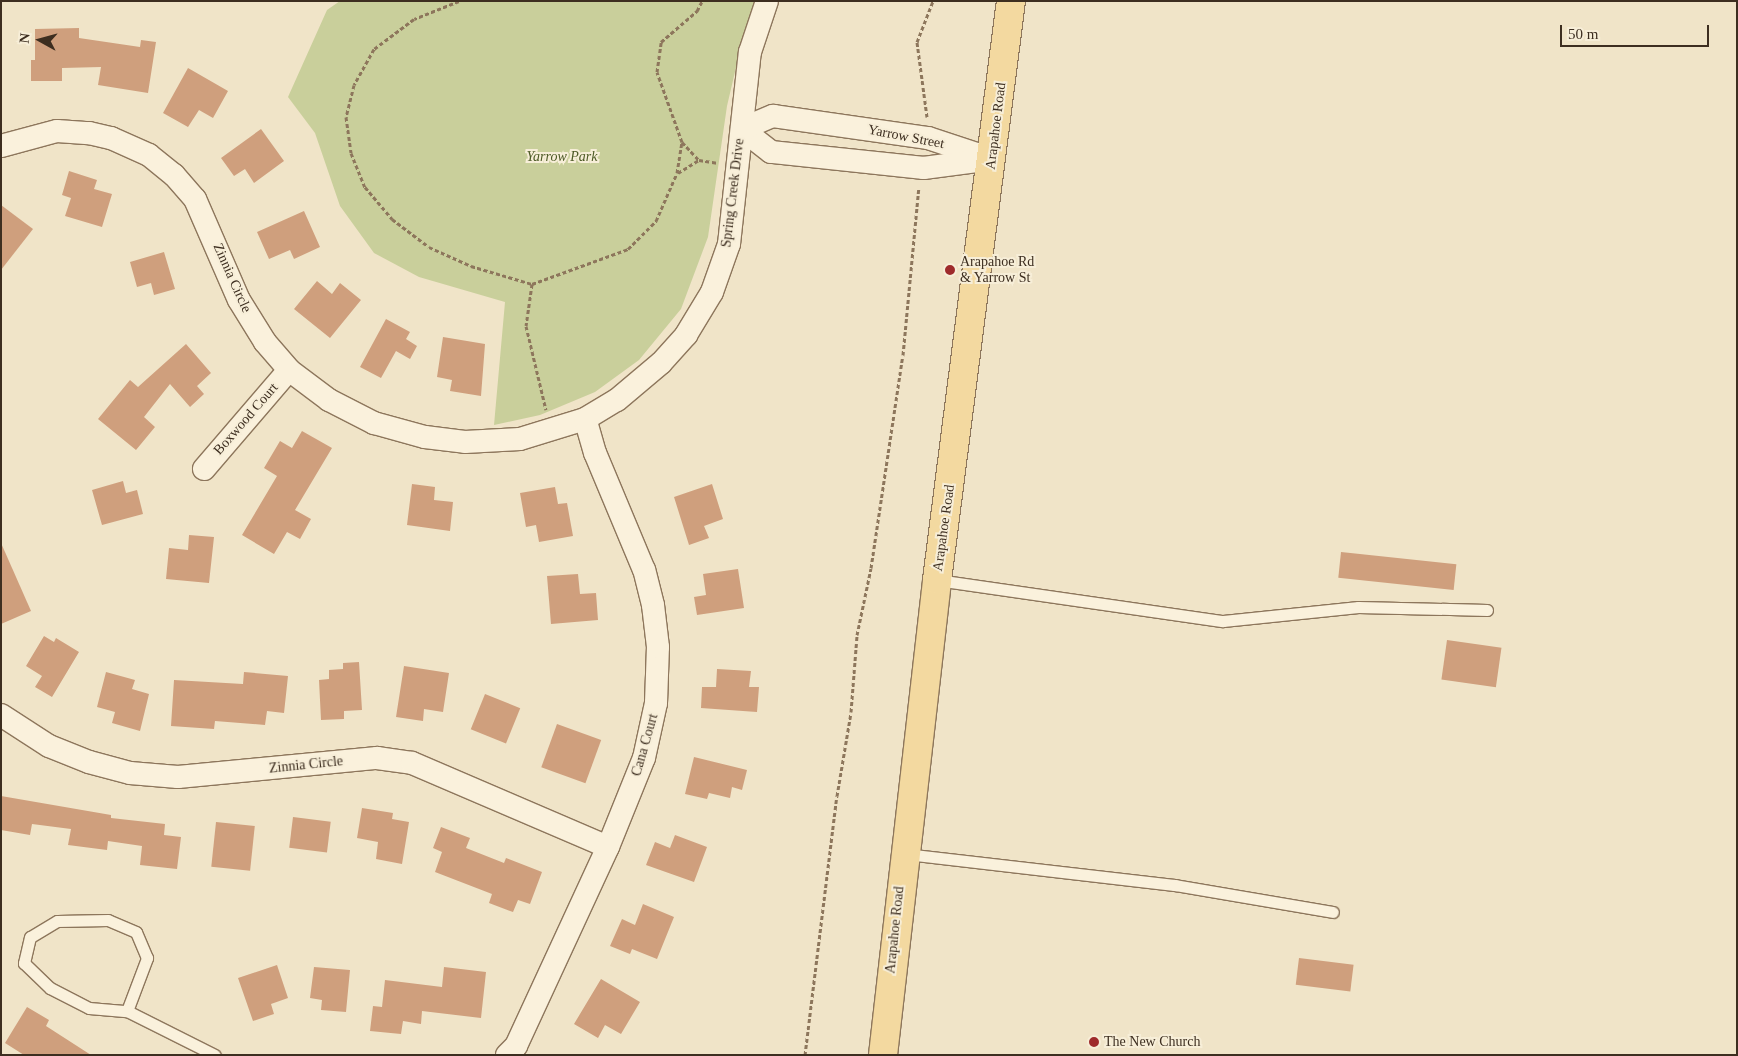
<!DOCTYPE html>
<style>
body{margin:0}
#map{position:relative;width:1738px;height:1056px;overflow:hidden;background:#f0e4c8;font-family:"Times New Roman",serif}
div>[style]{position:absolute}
.green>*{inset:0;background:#c9cf9b}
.building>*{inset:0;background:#cf9f7d;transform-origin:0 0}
.path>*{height:3px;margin-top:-1.5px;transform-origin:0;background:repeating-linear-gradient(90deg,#8d765c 0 4px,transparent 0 6.5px)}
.roads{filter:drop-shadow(1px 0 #8d765c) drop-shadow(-1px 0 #8d765c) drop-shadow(0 1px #8d765c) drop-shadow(0 -1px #8d765c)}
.service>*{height:11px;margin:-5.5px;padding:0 5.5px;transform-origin:5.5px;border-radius:5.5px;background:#faf1dc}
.minor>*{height:22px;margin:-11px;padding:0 11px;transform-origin:11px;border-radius:11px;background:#faf1dc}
.primary>*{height:28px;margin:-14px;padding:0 14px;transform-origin:14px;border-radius:14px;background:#f3d9a0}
.dots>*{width:14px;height:14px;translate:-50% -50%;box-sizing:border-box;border:2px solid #f7eed8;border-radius:50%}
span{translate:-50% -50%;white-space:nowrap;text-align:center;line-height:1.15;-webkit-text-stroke:4px #f7eed8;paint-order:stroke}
.street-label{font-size:14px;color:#3d2e20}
.park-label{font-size:14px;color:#4d5a26;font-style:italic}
.poi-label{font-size:14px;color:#3d2e20}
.left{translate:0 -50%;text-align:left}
.frame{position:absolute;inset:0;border:2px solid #3d2e20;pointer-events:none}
.north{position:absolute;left:15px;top:15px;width:50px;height:50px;-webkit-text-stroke:4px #f7eed8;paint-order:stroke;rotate:277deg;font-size:14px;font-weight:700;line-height:20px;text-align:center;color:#3d2e20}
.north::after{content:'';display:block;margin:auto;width:18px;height:22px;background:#3d2e20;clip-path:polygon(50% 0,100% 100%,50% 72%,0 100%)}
.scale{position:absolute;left:1560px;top:25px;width:149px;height:22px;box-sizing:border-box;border:2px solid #3d2e20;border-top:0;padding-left:6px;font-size:15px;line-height:18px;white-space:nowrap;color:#3d2e20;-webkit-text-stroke:4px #f7eed8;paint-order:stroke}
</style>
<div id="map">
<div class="green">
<div style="clip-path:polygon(340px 1px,757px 1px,745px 29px,727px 106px,708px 237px,681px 309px,639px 360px,595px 392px,540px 415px,494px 425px,505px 302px,419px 277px,374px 253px,340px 206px,315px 133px,288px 97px,327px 10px)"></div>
</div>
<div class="building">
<div style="clip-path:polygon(79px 28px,79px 38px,140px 47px,141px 40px,156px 42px,148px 93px,98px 85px,101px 67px,62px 68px,62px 81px,31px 81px,31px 60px,35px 60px,35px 29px)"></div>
<div style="clip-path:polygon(188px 68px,228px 91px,213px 118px,199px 110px,188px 127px,163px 113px)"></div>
<div style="clip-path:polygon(261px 129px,284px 161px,254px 183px,245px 169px,234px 176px,221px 158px)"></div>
<div style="clip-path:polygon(69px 171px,97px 180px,94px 189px,112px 194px,102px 227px,65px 216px,71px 198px,62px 195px)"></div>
<div style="clip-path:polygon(1px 205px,33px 229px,1px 270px)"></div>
<div style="clip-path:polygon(304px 211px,320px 247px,294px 259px,290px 250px,269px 259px,257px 232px)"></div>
<div style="clip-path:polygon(164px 252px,175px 289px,154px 295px,151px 283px,137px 287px,130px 262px)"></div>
<div style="clip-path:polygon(317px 281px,332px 294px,340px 283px,361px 300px,330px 338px,294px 309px)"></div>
<div style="clip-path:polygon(386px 319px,410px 332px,406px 339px,417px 346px,410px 359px,396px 351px,381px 378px,360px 367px)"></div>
<div style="clip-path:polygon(443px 337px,485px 344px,481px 396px,450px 391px,452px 380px,437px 377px)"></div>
<div style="clip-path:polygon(186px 344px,211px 373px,197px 386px,204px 394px,190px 407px,170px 384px,144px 417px,155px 427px,136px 450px,98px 419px,130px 380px,138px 387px)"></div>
<div style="clip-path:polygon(302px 431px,332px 448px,295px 510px,311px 519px,300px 539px,287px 532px,274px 554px,242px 535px,277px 476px,264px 468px,280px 441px,292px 448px)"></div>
<div style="clip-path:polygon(123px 481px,126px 493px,137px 490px,143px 514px,102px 525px,92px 490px)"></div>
<div style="clip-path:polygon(412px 484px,435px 487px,434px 500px,453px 502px,450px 531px,407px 525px)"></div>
<div style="clip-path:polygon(712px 484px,723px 519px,704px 526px,709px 538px,689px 545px,674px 497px)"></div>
<div style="clip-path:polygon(555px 487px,558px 504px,567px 503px,573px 536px,539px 542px,536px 525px,526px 527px,520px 493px)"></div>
<div style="clip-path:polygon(189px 535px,214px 537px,209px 583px,166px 579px,169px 548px,188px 550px)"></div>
<div style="clip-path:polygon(1px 543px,31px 611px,1px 624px)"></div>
<div style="left:1341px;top:552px;width:116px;height:26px;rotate:6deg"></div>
<div style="clip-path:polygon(738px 569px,744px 608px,697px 615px,694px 597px,706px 595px,703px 574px)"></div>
<div style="clip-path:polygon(578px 574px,580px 594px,596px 593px,598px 620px,551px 624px,547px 576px)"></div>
<div style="clip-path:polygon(44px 636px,54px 642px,56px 638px,79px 652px,52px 697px,35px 687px,42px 676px,26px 666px)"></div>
<div style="left:1447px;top:640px;width:55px;height:40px;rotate:8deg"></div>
<div style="clip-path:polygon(359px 662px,362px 710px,344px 711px,344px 719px,321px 720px,319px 680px,329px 679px,329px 670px,343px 669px,343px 663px)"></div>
<div style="clip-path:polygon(404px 666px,449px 673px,443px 712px,424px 709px,423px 721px,396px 717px)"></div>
<div style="clip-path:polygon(717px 669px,751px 671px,749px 687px,759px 687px,757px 712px,701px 708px,702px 687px,716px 687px)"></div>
<div style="clip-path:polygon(106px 672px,135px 680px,132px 689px,149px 694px,140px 731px,112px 723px,115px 712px,97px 707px)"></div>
<div style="clip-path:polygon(244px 672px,288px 676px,284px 713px,267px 711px,265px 725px,215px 721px,214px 729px,171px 726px,174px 680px,243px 684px)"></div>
<div style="left:485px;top:694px;width:38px;height:38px;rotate:22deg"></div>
<div style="left:557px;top:724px;width:47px;height:46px;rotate:20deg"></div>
<div style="clip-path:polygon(694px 757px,747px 770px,742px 790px,732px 787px,730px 798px,709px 793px,707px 799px,685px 794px)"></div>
<div style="clip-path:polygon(1px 796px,111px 815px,111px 818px,165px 824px,164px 835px,181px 837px,177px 869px,140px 865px,142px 846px,108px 841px,107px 850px,68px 845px,71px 829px,32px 824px,30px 835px,1px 830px)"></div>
<div style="clip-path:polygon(362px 808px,393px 813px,392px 819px,409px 822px,402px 864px,376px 859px,378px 842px,357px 838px)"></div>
<div style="left:293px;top:817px;width:38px;height:31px;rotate:7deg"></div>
<div style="left:216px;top:822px;width:39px;height:45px;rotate:6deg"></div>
<div style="clip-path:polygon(441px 827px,470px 838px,466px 848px,504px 863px,506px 858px,542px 872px,530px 904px,518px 900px,513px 912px,489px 903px,492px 894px,435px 872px,442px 852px,433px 848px)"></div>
<div style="clip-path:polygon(675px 835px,707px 847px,694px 882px,646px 865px,655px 842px,670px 848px)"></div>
<div style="clip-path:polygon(643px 904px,674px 917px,657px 959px,632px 949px,630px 954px,610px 946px,622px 919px,635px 925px)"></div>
<div style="left:1299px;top:958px;width:55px;height:27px;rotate:7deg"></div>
<div style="clip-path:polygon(277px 965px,288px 998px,271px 1004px,274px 1014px,253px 1021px,238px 978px)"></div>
<div style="clip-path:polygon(314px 967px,350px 970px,346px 1012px,321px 1010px,322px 1000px,310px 998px)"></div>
<div style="clip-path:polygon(444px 967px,486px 972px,481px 1018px,422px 1011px,421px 1024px,403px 1021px,401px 1034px,370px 1031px,373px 1006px,382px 1007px,385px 980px,442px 987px)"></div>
<div style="clip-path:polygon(601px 979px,640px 1002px,621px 1034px,605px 1025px,598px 1038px,574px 1024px)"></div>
<div style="clip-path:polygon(27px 1007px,49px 1020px,46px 1026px,91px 1055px,24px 1055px,5px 1043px)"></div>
</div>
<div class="path">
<div style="left:459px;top:1px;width:48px;rotate:158.2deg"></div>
<div style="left:414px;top:19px;width:50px;rotate:143.1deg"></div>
<div style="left:374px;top:49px;width:41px;rotate:119.1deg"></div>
<div style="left:354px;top:85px;width:33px;rotate:104deg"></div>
<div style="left:346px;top:117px;width:36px;rotate:82deg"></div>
<div style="left:351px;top:153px;width:37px;rotate:68deg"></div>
<div style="left:365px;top:187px;width:42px;rotate:49.8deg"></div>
<div style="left:392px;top:219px;width:46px;rotate:37.1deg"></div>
<div style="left:429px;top:247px;width:46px;rotate:24.3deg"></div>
<div style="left:471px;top:266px;width:64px;rotate:16.4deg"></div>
<div style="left:532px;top:284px;width:102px;rotate:-20deg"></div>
<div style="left:628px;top:249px;width:40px;rotate:-45deg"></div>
<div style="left:656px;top:221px;width:52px;rotate:-66.4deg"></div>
<div style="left:677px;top:173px;width:31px;rotate:-81deg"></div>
<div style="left:682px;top:142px;width:74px;rotate:-109.7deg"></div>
<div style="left:657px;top:72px;width:30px;rotate:-82deg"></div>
<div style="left:661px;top:42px;width:48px;rotate:-40.7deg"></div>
<div style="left:697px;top:11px;width:11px;rotate:-63deg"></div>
<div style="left:927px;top:117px;width:76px;rotate:-97.6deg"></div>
<div style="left:917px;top:42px;width:44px;rotate:-68.7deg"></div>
<div style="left:682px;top:142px;width:25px;rotate:47deg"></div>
<div style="left:678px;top:173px;width:25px;rotate:-32deg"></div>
<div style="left:699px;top:160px;width:18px;rotate:9deg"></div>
<div style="left:532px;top:284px;width:42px;rotate:98.1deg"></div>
<div style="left:526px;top:326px;width:86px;rotate:76.6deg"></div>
<div style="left:805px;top:1055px;width:261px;rotate:-83deg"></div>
<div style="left:837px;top:796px;width:85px;rotate:-80.5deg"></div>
<div style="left:851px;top:712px;width:77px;rotate:-85.5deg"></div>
<div style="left:857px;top:635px;width:68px;rotate:-78.2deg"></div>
<div style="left:871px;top:568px;width:215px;rotate:-81.5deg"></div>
<div style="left:903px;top:355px;width:169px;rotate:-84.6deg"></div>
</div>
<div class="roads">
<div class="service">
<div style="left:937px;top:580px;width:289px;rotate:8.2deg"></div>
<div style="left:1223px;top:621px;width:136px;rotate:-5.9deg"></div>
<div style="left:1358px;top:607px;width:129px;rotate:1.3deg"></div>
<div style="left:906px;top:854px;width:271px;rotate:6.6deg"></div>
<div style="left:1175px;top:885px;width:160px;rotate:9.7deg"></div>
<div style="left:127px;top:1011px;width:57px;rotate:-69.3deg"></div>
<div style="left:147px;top:958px;width:28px;rotate:-113deg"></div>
<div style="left:136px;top:932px;width:30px;rotate:-157deg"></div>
<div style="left:108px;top:920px;width:51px;rotate:178.9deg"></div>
<div style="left:57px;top:921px;width:31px;rotate:149deg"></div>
<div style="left:30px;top:937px;width:27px;rotate:103deg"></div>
<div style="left:24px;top:963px;width:36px;rotate:44deg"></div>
<div style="left:50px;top:988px;width:44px;rotate:27.1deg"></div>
<div style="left:89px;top:1008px;width:38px;rotate:5deg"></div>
<div style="left:127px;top:1011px;width:98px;rotate:26.6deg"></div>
</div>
<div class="minor">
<div style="left:773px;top:116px;width:157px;rotate:8.1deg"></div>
<div style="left:928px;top:138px;width:67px;rotate:18.2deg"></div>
<div style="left:992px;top:159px;width:69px;rotate:172.5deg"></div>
<div style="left:924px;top:168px;width:154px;rotate:-174deg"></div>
<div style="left:771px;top:152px;width:37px;rotate:-142deg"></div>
<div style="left:742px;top:129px;width:34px;rotate:-23deg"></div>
<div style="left:1px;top:146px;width:58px;rotate:-15deg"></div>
<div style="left:57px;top:131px;width:32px;rotate:4deg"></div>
<div style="left:89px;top:133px;width:23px;rotate:13deg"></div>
<div style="left:111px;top:138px;width:42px;rotate:24.1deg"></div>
<div style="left:149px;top:155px;width:32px;rotate:39deg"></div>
<div style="left:174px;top:175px;width:32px;rotate:49deg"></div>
<div style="left:195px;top:199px;width:110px;rotate:66.5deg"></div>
<div style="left:239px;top:300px;width:49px;rotate:58.2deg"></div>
<div style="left:265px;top:342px;width:37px;rotate:49deg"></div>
<div style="left:289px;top:370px;width:50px;rotate:36.9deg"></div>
<div style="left:329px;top:400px;width:51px;rotate:27.1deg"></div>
<div style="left:374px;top:423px;width:53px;rotate:15.4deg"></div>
<div style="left:425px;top:437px;width:40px;rotate:7.1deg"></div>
<div style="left:465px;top:442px;width:55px;rotate:-3.1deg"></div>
<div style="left:520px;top:439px;width:68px;rotate:-17.1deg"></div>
<div style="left:585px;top:419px;width:37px;rotate:-31deg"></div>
<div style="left:617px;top:400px;width:57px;rotate:-40.1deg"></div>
<div style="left:661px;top:363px;width:38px;rotate:-48deg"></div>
<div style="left:686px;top:335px;width:50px;rotate:-58.8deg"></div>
<div style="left:712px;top:292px;width:51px;rotate:-70.5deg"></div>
<div style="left:729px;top:244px;width:193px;rotate:-83.8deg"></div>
<div style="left:750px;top:52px;width:54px;rotate:-71.6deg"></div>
<div style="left:204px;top:469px;width:130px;rotate:-49.4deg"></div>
<div style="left:1px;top:715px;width:57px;rotate:32.9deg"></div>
<div style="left:49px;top:746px;width:43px;rotate:21.8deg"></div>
<div style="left:89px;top:762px;width:42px;rotate:15deg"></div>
<div style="left:130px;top:773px;width:48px;rotate:4.8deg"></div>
<div style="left:178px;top:777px;width:200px;rotate:-5.5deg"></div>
<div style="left:377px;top:758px;width:35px;rotate:8deg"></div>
<div style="left:412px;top:763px;width:213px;rotate:23.2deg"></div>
<div style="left:507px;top:1055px;width:13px;rotate:-45deg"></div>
<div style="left:516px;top:1046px;width:219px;rotate:-65.2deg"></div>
<div style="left:608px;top:847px;width:96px;rotate:-68deg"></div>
<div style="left:644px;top:758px;width:56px;rotate:-77.7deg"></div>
<div style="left:656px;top:703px;width:56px;rotate:-88deg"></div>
<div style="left:658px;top:647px;width:42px;rotate:-96.8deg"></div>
<div style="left:653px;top:605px;width:36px;rotate:-104deg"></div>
<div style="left:644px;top:570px;width:127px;rotate:-112.7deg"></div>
<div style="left:595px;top:453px;width:35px;rotate:-106deg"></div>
</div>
<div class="primary">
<div style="left:883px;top:1055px;width:478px;rotate:-83.5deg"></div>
<div style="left:937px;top:580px;width:584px;rotate:-82.72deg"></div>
</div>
</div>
<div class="dots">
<div style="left:950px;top:270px;background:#9e2a2b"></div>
<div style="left:1094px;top:1042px;background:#9e2a2b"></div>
</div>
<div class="street-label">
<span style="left:996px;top:126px;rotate:-83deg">Arapahoe Road</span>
<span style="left:906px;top:137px;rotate:11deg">Yarrow Street</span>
<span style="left:733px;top:193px;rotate:-83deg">Spring Creek Drive</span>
<span style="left:232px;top:278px;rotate:66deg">Zinnia Circle</span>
<span style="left:246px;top:419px;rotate:-49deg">Boxwood Court</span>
<span style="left:944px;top:528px;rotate:-82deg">Arapahoe Road</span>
<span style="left:645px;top:745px;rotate:-74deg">Cana Court</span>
<span style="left:306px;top:765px;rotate:-6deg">Zinnia Circle</span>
<span style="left:895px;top:930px;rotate:-84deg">Arapahoe Road</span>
</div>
<div class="park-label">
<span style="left:562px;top:157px">Yarrow Park</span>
</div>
<div class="poi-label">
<span class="left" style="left:960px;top:270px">Arapahoe Rd<br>&amp; Yarrow St</span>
<span class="left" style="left:1104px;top:1042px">The New Church</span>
</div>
<div class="frame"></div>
<div class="north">N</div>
<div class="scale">50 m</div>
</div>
